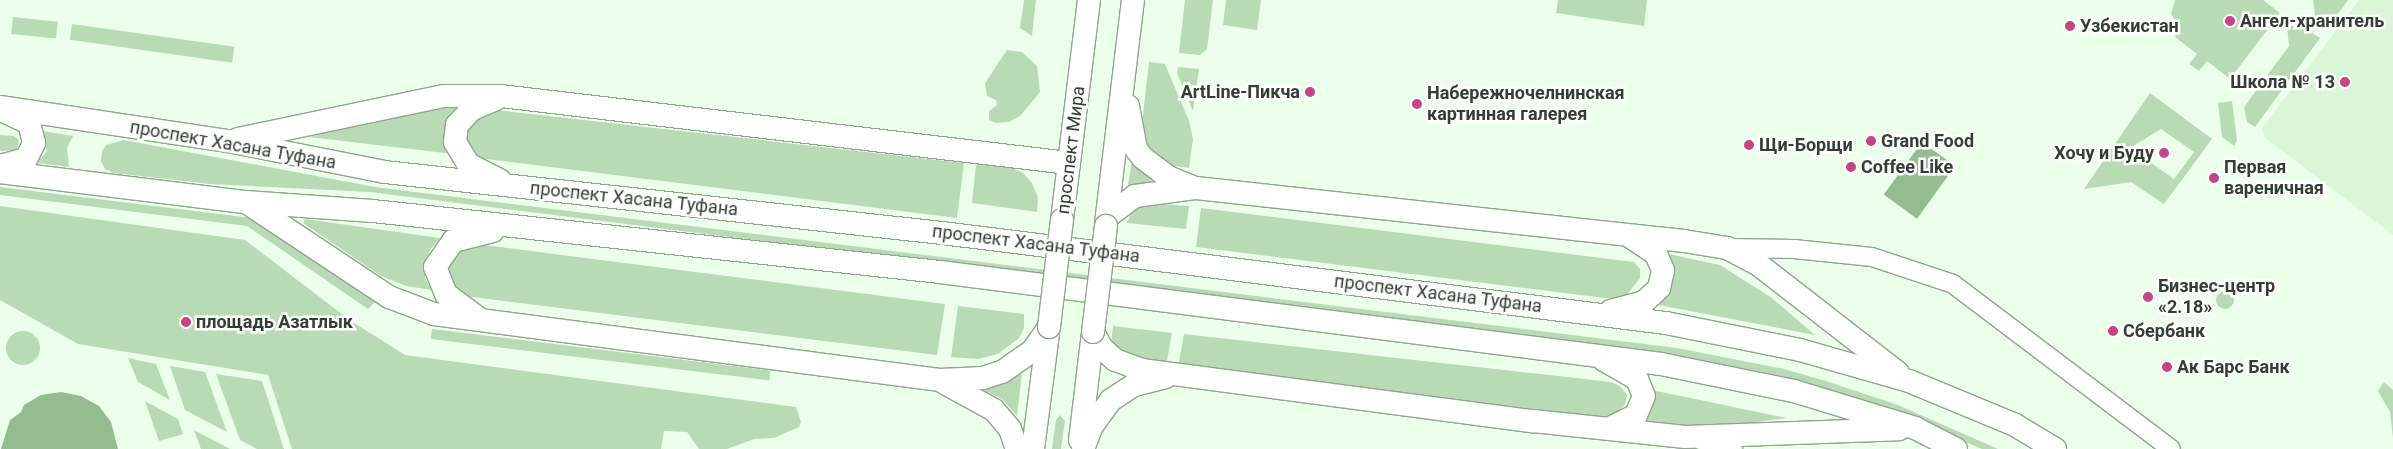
<!DOCTYPE html>
<meta charset="utf-8">
<style>
body{margin:0}
#map{position:relative;width:2393px;height:449px;overflow:hidden;background:#ecffeb;font-family:Roboto,sans-serif}
div>[style]{position:absolute}
.built>*{inset:0;background:#daf6d7}
.green>*{inset:0;background:#b8dab5;transform-origin:0 0}
.round{border-radius:50%}
.water>*{inset:0;background:#93bc8f;transform-origin:0 0}
.roads{filter:drop-shadow(1px 0 #90a58e) drop-shadow(-1px 0 #90a58e) drop-shadow(0 1px #90a58e) drop-shadow(0 -1px #90a58e)}
.minor>*{height:18px;margin:-9px;padding:0 9px;transform-origin:9px;border-radius:9px;background:#fff}
.major>*{height:22px;margin:-11px;padding:0 11px;transform-origin:11px;border-radius:11px;background:#fff}
.bridges{filter:drop-shadow(1px 0 #90a58e) drop-shadow(-1px 0 #90a58e) drop-shadow(0 1px #90a58e) drop-shadow(0 -1px #90a58e)}
.major-bridge>*{height:22px;margin:-11px;padding:0 11px;transform-origin:11px;border-radius:11px;background:#fff}
.dots>*{width:14px;height:14px;translate:-50% -50%;box-sizing:border-box;border:2px solid #fff;border-radius:50%}
span{translate:-50% -50%;white-space:nowrap;text-align:center;line-height:1.15;-webkit-text-stroke:5px #fff;paint-order:stroke}
.poi-label{font-size:18px;color:#353e34;font-weight:700}
.left{translate:0 -50%;text-align:left}
.right{translate:-100% -50%;text-align:right}
.street-label{font-size:18px;color:#353e34}
</style>
<div id="map">
<div class="built">
<div style="clip-path:polygon(2359px 0,2393px 0,2393px 235px,2264px 137px,2262px 128px)"></div>
</div>
<div class="green">
<div style="clip-path:polygon(1024px 0,1036px 0,1032px 36px,1020px 28px)"></div>
<div style="clip-path:polygon(1185px 0,1213px 0,1207px 49px,1200px 55px,1179px 53px)"></div>
<div style="clip-path:polygon(1226px 0,1261px 0,1257px 30px,1223px 25px)"></div>
<div style="clip-path:polygon(1558px 0,1647px 0,1644px 26px,1556px 13px)"></div>
<div style="clip-path:polygon(2175px 0,2263px 0,2280px 13px,2230px 79px,2207px 61px,2199px 71px,2189px 64px,2197px 54px,2175px 37px,2180px 28px,2171px 14px)"></div>
<div style="clip-path:polygon(2313px 0,2348px 0,2329px 26px,2315px 15px)"></div>
<div style="left:13px;top:17px;width:45px;height:17px;rotate:6deg"></div>
<div style="left:72px;top:24px;width:164px;height:16px;rotate:8deg"></div>
<div style="clip-path:polygon(2287px 26px,2302px 26px,2320px 38px,2255px 127px,2247px 122px,2244px 107px,2289px 46px)"></div>
<div style="clip-path:polygon(1007px 50px,1022px 52px,1037px 66px,1040px 92px,1020px 116px,1009px 122px,996px 123px,989px 120px,989px 111px,997px 105px,996px 100px,987px 96px,985px 83px)"></div>
<div style="clip-path:polygon(1149px 62px,1165px 64px,1189px 121px,1193px 139px,1189px 168px,1169px 165px,1146px 147px,1142px 123px)"></div>
<div style="clip-path:polygon(1178px 67px,1199px 69px,1193px 111px,1177px 73px)"></div>
<div style="clip-path:polygon(evenodd,2150px 93px,2212px 139px,2164px 204px,2131px 182px,2084px 189px,2150px 93px,2161px 129px,2194px 152px,2174px 179px,2130px 148px,2161px 129px)"></div>
<div style="clip-path:polygon(2232px 101px,2237px 141px,2234px 146px,2222px 137px,2218px 103px)"></div>
<div style="clip-path:polygon(433px 107px,458px 108px,453px 154px,309px 137px)"></div>
<div style="clip-path:polygon(487px 109px,964px 163px,957px 218px,478px 158px,467px 144px,465px 131px)"></div>
<div style="clip-path:polygon(42px 131px,73px 136px,67px 148px,69px 167px,37px 163px,47px 151px)"></div>
<div style="clip-path:polygon(0 135px,14px 136px,19px 140px,17px 150px,0 151px)"></div>
<div style="clip-path:polygon(124px 140px,375px 187px,1677px 348px,1784px 369px,1829px 382px,1898px 405px,1998px 449px,1982px 449px,1895px 412px,1781px 376px,1675px 355px,370px 192px,210px 184px,114px 173px,105px 169px,101px 161px,102px 151px,106px 145px)"></div>
<div style="clip-path:polygon(1132px 161px,1151px 178px,1150px 185px,1127px 191px)"></div>
<div style="clip-path:polygon(976px 164px,1012px 168px,1023px 173px,1032px 183px,1038px 197px,1037px 212px,972px 203px)"></div>
<div style="clip-path:polygon(0 187px,252px 218px,272px 227px,375px 302px,368px 309px,247px 226px,0 195px)"></div>
<div style="clip-path:polygon(1149px 203px,1189px 206px,1186px 229px,1127px 223px,1133px 209px)"></div>
<div style="clip-path:polygon(0 206px,245px 240px,351px 321px,405px 355px,796px 407px,801px 422px,799px 427px,774px 438px,754px 439px,727px 449px,699px 449px,687px 432px,664px 431px,661px 449px,292px 449px,268px 375px,78px 344px,0 300px)"></div>
<div style="clip-path:polygon(1201px 208px,1634px 262px,1640px 269px,1640px 278px,1626px 296px,1613px 299px,1196px 247px)"></div>
<div style="clip-path:polygon(305px 219px,440px 238px,430px 250px,425px 264px,425px 278px,432px 290px,406px 286px,381px 276px,303px 223px)"></div>
<div style="clip-path:polygon(468px 243px,945px 304px,937px 355px,465px 296px,448px 283px,446px 261px)"></div>
<div style="clip-path:polygon(1664px 253px,1720px 265px,1772px 298px,1815px 335px,1654px 304px)"></div>
<div class="round" style="left:2216px;top:291px;width:18px;height:18px"></div>
<div style="clip-path:polygon(958px 306px,1024px 314px,1024px 328px,1019px 338px,998px 354px,978px 359px,951px 357px)"></div>
<div style="clip-path:polygon(1113px 326px,1172px 333px,1166px 366px,1130px 361px,1111px 344px)"></div>
<div style="left:432px;top:329px;width:341px;height:10px;rotate:7deg"></div>
<div class="round" style="left:6px;top:331px;width:34px;height:34px"></div>
<div style="clip-path:polygon(1184px 334px,1611px 382px,1620px 386px,1627px 395px,1625px 404px,1613px 417px,1602px 421px,1178px 368px)"></div>
<div style="clip-path:polygon(128px 358px,156px 364px,170px 400px,138px 382px)"></div>
<div style="clip-path:polygon(170px 366px,205px 372px,227px 432px,185px 410px)"></div>
<div style="clip-path:polygon(1022px 373px,1017px 416px,1002px 399px,981px 389px,1002px 384px)"></div>
<div style="clip-path:polygon(216px 374px,262px 381px,284px 449px,257px 449px,240px 440px)"></div>
<div style="clip-path:polygon(2384px 382px,2393px 390px,2393px 438px,2390px 412px,2378px 391px)"></div>
<div style="clip-path:polygon(1647px 389px,1786px 418px,1688px 432px,1634px 428px)"></div>
<div style="clip-path:polygon(145px 401px,178px 419px,183px 434px,159px 441px)"></div>
<div style="clip-path:polygon(1060px 415px,1065px 421px,1061px 449px,1052px 449px,1056px 420px)"></div>
<div style="clip-path:polygon(194px 430px,230px 449px,201px 449px)"></div>
</div>
<div class="water">
<div style="left:1922px;top:142px;width:41px;height:65px;rotate:36deg"></div>
<div style="clip-path:polygon(61px 392px,81px 396px,99px 406px,111px 422px,118px 449px,1px 449px,10px 420px,21px 412px,24px 405px,41px 395px)"></div>
</div>
<div class="roads">
<div class="minor">
<div style="left:1729px;top:248px;width:65px;rotate:0.9deg"></div>
<div style="left:1794px;top:249px;width:78px;rotate:5.9deg"></div>
<div style="left:1872px;top:257px;width:85px;rotate:18.4deg"></div>
<div style="left:1953px;top:284px;width:273px;rotate:37.1deg"></div>
<div style="left:1702px;top:441px;width:32px;rotate:14deg"></div>
</div>
<div class="major">
<div style="left:496px;top:99px;width:26px;rotate:157deg"></div>
<div style="left:472px;top:109px;width:22px;rotate:133deg"></div>
<div style="left:457px;top:125px;width:17px;rotate:97deg"></div>
<div style="left:455px;top:142px;width:26px;rotate:59deg"></div>
<div style="left:468px;top:164px;width:36px;rotate:27deg"></div>
<div style="left:1128px;top:106px;width:44px;rotate:79.5deg"></div>
<div style="left:1136px;top:149px;width:11px;rotate:52deg"></div>
<div style="left:1143px;top:158px;width:31px;rotate:37deg"></div>
<div style="left:1168px;top:177px;width:27px;rotate:22deg"></div>
<div style="left:0;top:107px;width:231px;rotate:8.5deg"></div>
<div style="left:228px;top:141px;width:160px;rotate:11.2deg"></div>
<div style="left:385px;top:172px;width:560px;rotate:6.25deg"></div>
<div style="left:942px;top:233px;width:730px;rotate:7.09deg"></div>
<div style="left:1666px;top:323px;width:137px;rotate:11.4deg"></div>
<div style="left:1800px;top:350px;width:113px;rotate:15.9deg"></div>
<div style="left:1909px;top:381px;width:115px;rotate:22.5deg"></div>
<div style="left:2015px;top:425px;width:47px;rotate:31deg"></div>
<div style="left:238px;top:139px;width:210px;rotate:-11.8deg"></div>
<div style="left:444px;top:96px;width:57px"></div>
<div style="left:501px;top:96px;width:572px;rotate:6.73deg"></div>
<div style="left:0;top:166px;width:27px;rotate:-15deg"></div>
<div style="left:26px;top:159px;width:18px;rotate:-63deg"></div>
<div style="left:34px;top:143px;width:21px;rotate:-104deg"></div>
<div style="left:29px;top:123px;width:26px;rotate:-155deg"></div>
<div style="left:0;top:172px;width:248px;rotate:7deg"></div>
<div style="left:246px;top:202px;width:127px;rotate:4.1deg"></div>
<div style="left:373px;top:211px;width:570px;rotate:6.14deg"></div>
<div style="left:940px;top:272px;width:727px;rotate:7.27deg"></div>
<div style="left:1661px;top:364px;width:136px;rotate:11.5deg"></div>
<div style="left:1794px;top:391px;width:127px;rotate:17deg"></div>
<div style="left:1915px;top:428px;width:46px;rotate:27.1deg"></div>
<div style="left:246px;top:202px;width:172px;rotate:33.6deg"></div>
<div style="left:389px;top:297px;width:48px;rotate:20.7deg"></div>
<div style="left:434px;top:314px;width:510px;rotate:7.43deg"></div>
<div style="left:940px;top:380px;width:43px;rotate:-2.7deg"></div>
<div style="left:983px;top:378px;width:20px;rotate:-18deg"></div>
<div style="left:1002px;top:372px;width:38px;rotate:-35deg"></div>
<div style="left:1033px;top:350px;width:28px;rotate:-55deg"></div>
<div style="left:1107px;top:217px;width:35px;rotate:-37deg"></div>
<div style="left:1135px;top:196px;width:62px;rotate:-7.5deg"></div>
<div style="left:1196px;top:188px;width:491px;rotate:6.2deg"></div>
<div style="left:1684px;top:241px;width:44px;rotate:9.2deg"></div>
<div style="left:1727px;top:248px;width:36px;rotate:28deg"></div>
<div style="left:1759px;top:265px;width:176px;rotate:37.8deg"></div>
<div style="left:1062px;top:220px;width:222px;rotate:-83deg"></div>
<div style="left:1106px;top:223px;width:225px;rotate:-83.1deg"></div>
<div style="left:1611px;top:311px;width:34px;rotate:-15deg"></div>
<div style="left:1644px;top:302px;width:21px;rotate:-43deg"></div>
<div style="left:1659px;top:288px;width:18px;rotate:-77deg"></div>
<div style="left:1663px;top:270px;width:17px;rotate:-114deg"></div>
<div style="left:1656px;top:254px;width:29px;rotate:-146deg"></div>
<div style="left:481px;top:320px;width:44px;rotate:-143.4deg"></div>
<div style="left:446px;top:294px;width:29px;rotate:-112deg"></div>
<div style="left:435px;top:267px;width:32px;rotate:-55deg"></div>
<div style="left:453px;top:241px;width:41px;rotate:-14deg"></div>
<div style="left:1093px;top:332px;width:17px;rotate:62deg"></div>
<div style="left:1101px;top:347px;width:19px;rotate:43deg"></div>
<div style="left:1115px;top:360px;width:30px;rotate:20deg"></div>
<div style="left:1143px;top:370px;width:393px;rotate:7.5deg"></div>
<div style="left:1533px;top:421px;width:153px;rotate:6deg"></div>
<div style="left:1685px;top:437px;width:214px;rotate:-2.1deg"></div>
<div style="left:1604px;top:360px;width:38px;rotate:30deg"></div>
<div style="left:1637px;top:379px;width:18px;rotate:68deg"></div>
<div style="left:1644px;top:396px;width:21px;rotate:113deg"></div>
<div style="left:1636px;top:415px;width:30px;rotate:153deg"></div>
<div style="left:943px;top:382px;width:58px;rotate:28.8deg"></div>
<div style="left:994px;top:410px;width:25px;rotate:50deg"></div>
<div style="left:1010px;top:429px;width:21px;rotate:71deg"></div>
<div style="left:1080px;top:440px;width:109px;rotate:-83.1deg"></div>
<div style="left:1033px;top:449px;width:117px;rotate:-82.6deg"></div>
<div style="left:1083px;top:449px;width:25px;rotate:-69deg"></div>
<div style="left:1092px;top:426px;width:32px;rotate:-54deg"></div>
<div style="left:1111px;top:400px;width:27px;rotate:-33deg"></div>
<div style="left:1134px;top:385px;width:32px;rotate:-14deg"></div>
</div>
</div>
<div class="bridges">
<div class="major-bridge">
<div style="left:1049px;top:327px;width:108px;rotate:-83.1deg"></div>
<div style="left:1093px;top:332px;width:107px;rotate:-83deg"></div>
</div>
</div>
<div class="dots">
<div style="left:2230px;top:21px;background:#c84386"></div>
<div style="left:2070px;top:26px;background:#c84386"></div>
<div style="left:2345px;top:82px;background:#c84386"></div>
<div style="left:1310px;top:92px;background:#c84386"></div>
<div style="left:1417px;top:104px;background:#c84386"></div>
<div style="left:1871px;top:141px;background:#c84386"></div>
<div style="left:1749px;top:145px;background:#c84386"></div>
<div style="left:2164px;top:153px;background:#c84386"></div>
<div style="left:1851px;top:167px;background:#c84386"></div>
<div style="left:2214px;top:178px;background:#c84386"></div>
<div style="left:2148px;top:297px;background:#c84386"></div>
<div style="left:186px;top:322px;background:#c84386"></div>
<div style="left:2113px;top:331px;background:#c84386"></div>
<div style="left:2167px;top:367px;background:#c84386"></div>
</div>
<div class="poi-label">
<span class="left" style="left:2240px;top:21px">Ангел-хранитель</span>
<span class="left" style="left:2080px;top:26px">Узбекистан</span>
<span class="right" style="left:2335px;top:82px">Школа № 13</span>
<span class="right" style="left:1300px;top:92px">ArtLine-Пикча</span>
<span class="left" style="left:1427px;top:104px">Набережночелнинская<br>картинная галерея</span>
<span class="left" style="left:1881px;top:141px">Grand Food</span>
<span class="left" style="left:1759px;top:145px">Щи-Борщи</span>
<span class="right" style="left:2154px;top:153px">Хочу и Буду</span>
<span class="left" style="left:1861px;top:167px">Coffee Like</span>
<span class="left" style="left:2224px;top:178px">Первая<br>вареничная</span>
<span class="left" style="left:2158px;top:297px">Бизнес-центр<br>«2.18»</span>
<span class="left" style="left:196px;top:322px">площадь Азатлык</span>
<span class="left" style="left:2123px;top:331px">Сбербанк</span>
<span class="left" style="left:2177px;top:367px">Ак Барс Банк</span>
</div>
<div class="street-label">
<span style="left:233px;top:145px;rotate:10deg">проспект Хасана Туфана</span>
<span style="left:1071px;top:150px;rotate:-83deg">проспект Мира</span>
<span style="left:634px;top:199px;rotate:6deg">проспект Хасана Туфана</span>
<span style="left:1036px;top:244px;rotate:7deg">проспект Хасана Туфана</span>
<span style="left:1438px;top:294px;rotate:7deg">проспект Хасана Туфана</span>
</div>
</div>
